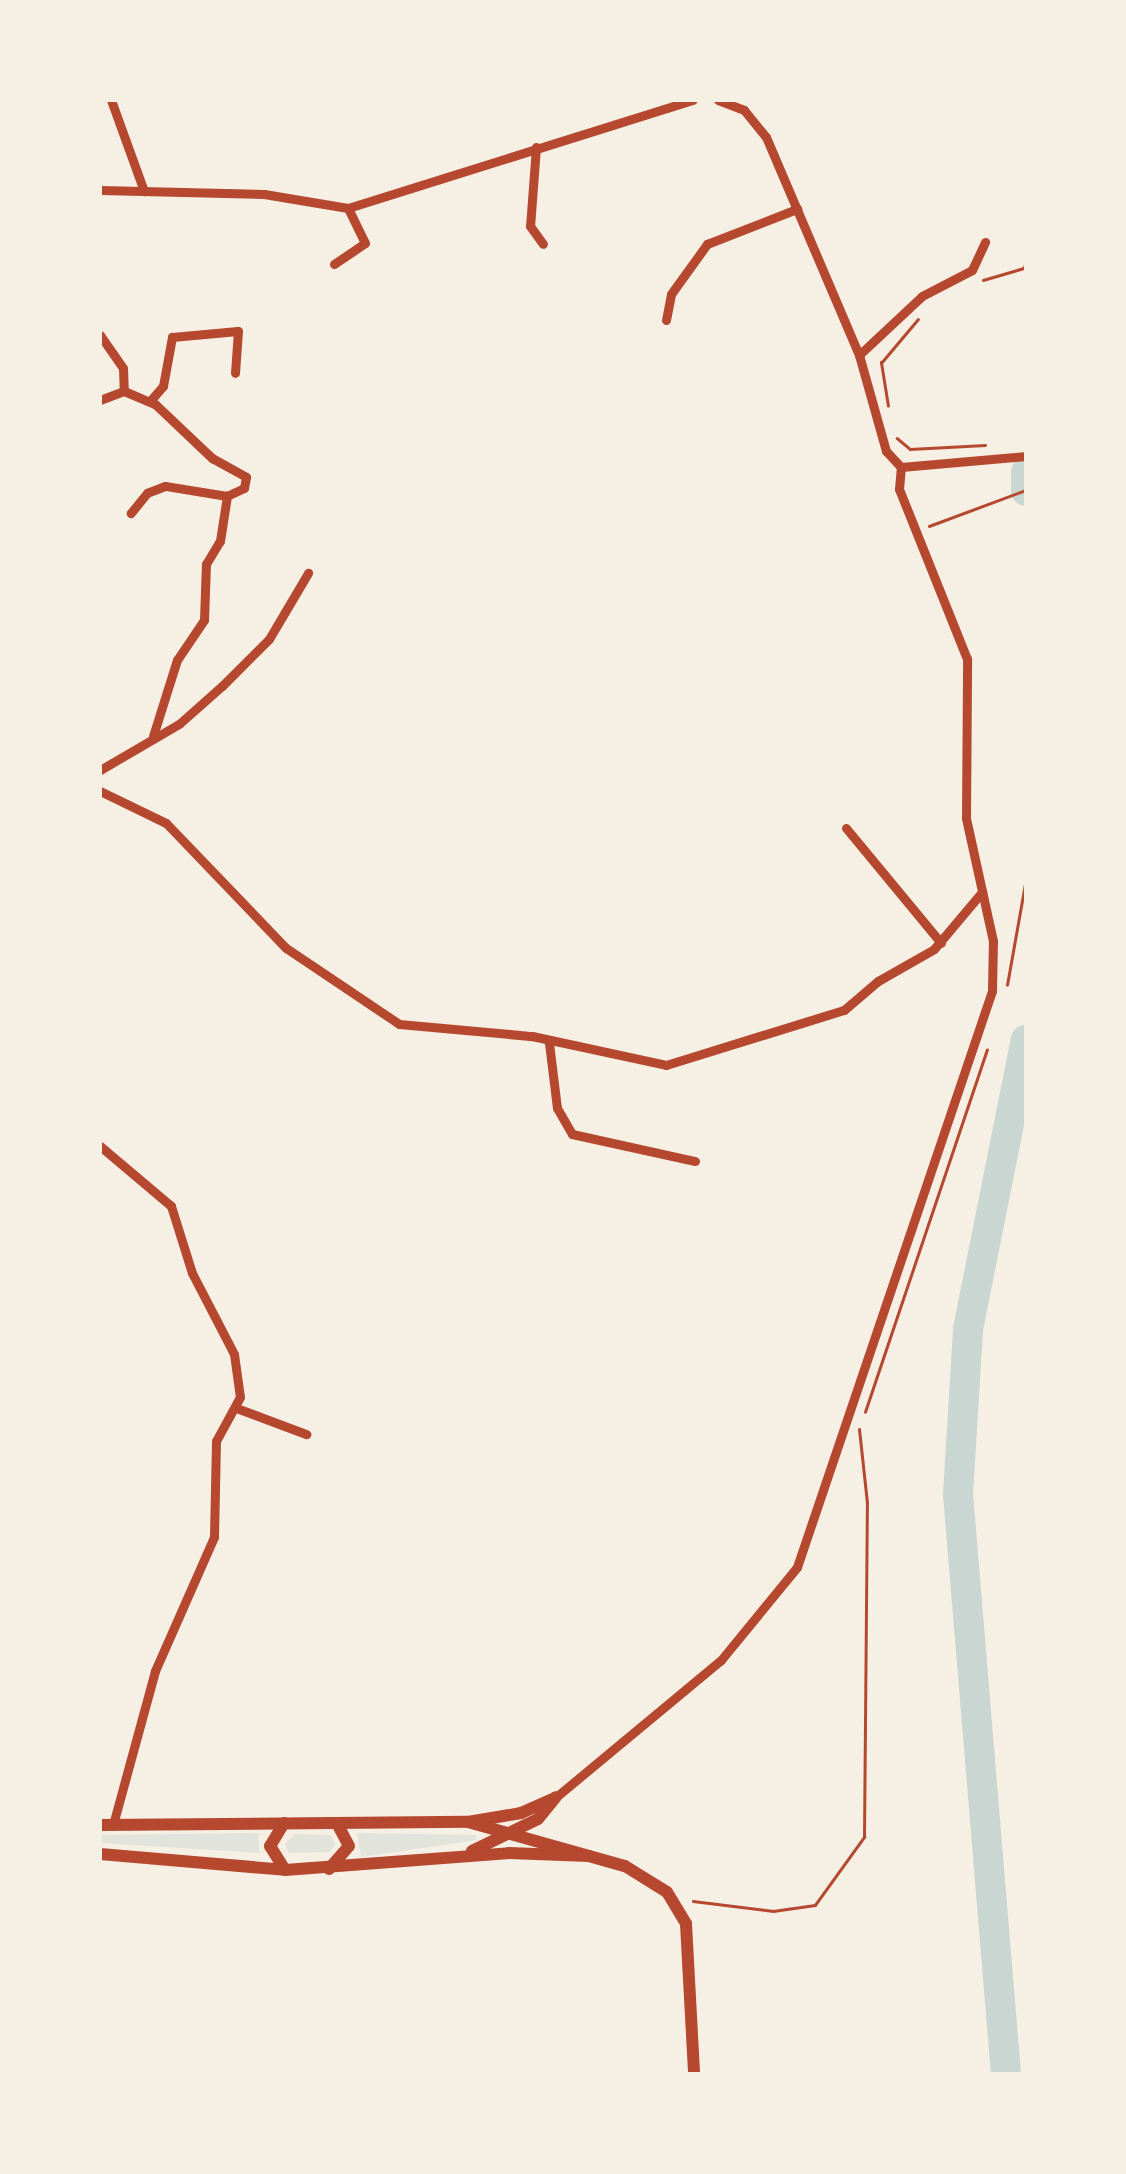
<!DOCTYPE html>
<style>
body{margin:0}
#map{position:relative;width:1126px;height:2174px;overflow:hidden;background:#f6efe4;font-family:Ubuntu,sans-serif}
div>[style]{position:absolute}
.green>*{inset:0;background:#e2e4dc}
.river>*{height:30px;margin:-15px;padding:0 15px;transform-origin:15px;border-radius:15px;background:#c9d6d2}
.path>*{height:2.5px;margin:-1.25px;padding:0 1.25px;transform-origin:1.25px;border-radius:1.25px;background:#b5482f}
.minor>*{height:9px;margin:-4.5px;padding:0 4.5px;transform-origin:4.5px;border-radius:4.5px;background:#b5482f}
.secondary>*{height:12px;margin:-6px;padding:0 6px;transform-origin:6px;border-radius:6px;background:#b5482f}
span{translate:-50% -50%;white-space:nowrap;text-align:center;line-height:1.15;-webkit-text-stroke:8px #f6efe4;paint-order:stroke}
.frame{position:absolute;inset:0;border:102px solid #f6efe4;pointer-events:none}
</style>
<div id="map">
<div class="green">
<div style="clip-path:polygon(259px 1833px,259px 1853px,100px 1843px,100px 1835px)"></div>
<div style="clip-path:polygon(357px 1833px,475px 1835px,477px 1840px,361px 1857px)"></div>
<div style="clip-path:polygon(294px 1834px,330px 1835px,335px 1844px,330px 1852px,289px 1853px,285px 1844px)"></div>
</div>
<div class="river">
<div style="left:1026px;top:472px;width:19px;rotate:90deg"></div>
<div style="left:1006px;top:2074px;width:582px;rotate:-94.73deg"></div>
<div style="left:958px;top:1494px;width:165px;rotate:-86.5deg"></div>
<div style="left:968px;top:1329px;width:295px;rotate:-78.7deg"></div>
</div>
<div class="path">
<div style="left:983px;top:280px;width:43px;rotate:-16.3deg"></div>
<div style="left:1024px;top:268px;width:7px;rotate:-74deg"></div>
<div style="left:888px;top:406px;width:44px;rotate:-99.2deg"></div>
<div style="left:881px;top:363px;width:57px;rotate:-49.9deg"></div>
<div style="left:897px;top:438px;width:17px;rotate:40deg"></div>
<div style="left:910px;top:449px;width:75px;rotate:-3.1deg"></div>
<div style="left:929px;top:526px;width:103px;rotate:-20.4deg"></div>
<div style="left:1007px;top:985px;width:109px;rotate:-79.9deg"></div>
<div style="left:865px;top:1412px;width:382px;rotate:-71.4deg"></div>
<div style="left:693px;top:1901px;width:81px;rotate:7.1deg"></div>
<div style="left:773px;top:1911px;width:42px;rotate:-8.1deg"></div>
<div style="left:815px;top:1905px;width:84px;rotate:-54.2deg"></div>
<div style="left:864px;top:1837px;width:334px;rotate:-89.5deg"></div>
<div style="left:867px;top:1503px;width:74px;rotate:-96.2deg"></div>
</div>
<div class="minor">
<div style="left:111px;top:100px;width:97px;rotate:70.1deg"></div>
<div style="left:718px;top:100px;width:28px;rotate:21deg"></div>
<div style="left:744px;top:110px;width:35px;rotate:51deg"></div>
<div style="left:766px;top:137px;width:237px;rotate:66.9deg"></div>
<div style="left:859px;top:355px;width:100px;rotate:74.3deg"></div>
<div style="left:886px;top:451px;width:22px;rotate:47deg"></div>
<div style="left:536px;top:147px;width:79px;rotate:94.3deg"></div>
<div style="left:530px;top:226px;width:22px;rotate:54deg"></div>
<div style="left:100px;top:190px;width:164px;rotate:1.4deg"></div>
<div style="left:264px;top:194px;width:85px;rotate:9.5deg"></div>
<div style="left:348px;top:208px;width:361px;rotate:-17.4deg"></div>
<div style="left:334px;top:264px;width:37px;rotate:-34deg"></div>
<div style="left:365px;top:243px;width:39px;rotate:-116deg"></div>
<div style="left:666px;top:320px;width:26px;rotate:-79deg"></div>
<div style="left:671px;top:294px;width:62px;rotate:-54.2deg"></div>
<div style="left:707px;top:244px;width:97px;rotate:-21.3deg"></div>
<div style="left:100px;top:335px;width:40px;rotate:55.1deg"></div>
<div style="left:123px;top:368px;width:23px;rotate:88deg"></div>
<div style="left:124px;top:391px;width:34px;rotate:23deg"></div>
<div style="left:155px;top:404px;width:79px;rotate:43.5deg"></div>
<div style="left:212px;top:458px;width:39px;rotate:29deg"></div>
<div style="left:246px;top:477px;width:11px;rotate:100deg"></div>
<div style="left:244px;top:488px;width:19px;rotate:155deg"></div>
<div style="left:227px;top:496px;width:63px;rotate:-170.8deg"></div>
<div style="left:165px;top:486px;width:19px;rotate:159deg"></div>
<div style="left:147px;top:493px;width:26px;rotate:129deg"></div>
<div style="left:859px;top:355px;width:86px;rotate:-43.1deg"></div>
<div style="left:922px;top:296px;width:56px;rotate:-27.5deg"></div>
<div style="left:972px;top:270px;width:31px;rotate:-65deg"></div>
<div style="left:100px;top:400px;width:26px;rotate:-21deg"></div>
<div style="left:150px;top:401px;width:20px;rotate:-49deg"></div>
<div style="left:163px;top:386px;width:50px;rotate:-79.6deg"></div>
<div style="left:172px;top:337px;width:66px;rotate:-5.2deg"></div>
<div style="left:238px;top:331px;width:42px;rotate:94.1deg"></div>
<div style="left:901px;top:467px;width:125px;rotate:-5deg"></div>
<div style="left:153px;top:736px;width:80px;rotate:-72.5deg"></div>
<div style="left:177px;top:660px;width:48px;rotate:-56deg"></div>
<div style="left:204px;top:620px;width:56px;rotate:-88deg"></div>
<div style="left:206px;top:564px;width:27px;rotate:-59deg"></div>
<div style="left:220px;top:541px;width:46px;rotate:-81.2deg"></div>
<div style="left:100px;top:770px;width:91px;rotate:-30.2deg"></div>
<div style="left:179px;top:724px;width:57px;rotate:-41.5deg"></div>
<div style="left:222px;top:686px;width:66px;rotate:-45deg"></div>
<div style="left:269px;top:639px;width:77px;rotate:-59.4deg"></div>
<div style="left:100px;top:791px;width:73px;rotate:25.9deg"></div>
<div style="left:166px;top:823px;width:173px;rotate:46.2deg"></div>
<div style="left:286px;top:948px;width:136px;rotate:33.9deg"></div>
<div style="left:399px;top:1024px;width:134px;rotate:5.2deg"></div>
<div style="left:532px;top:1036px;width:137px;rotate:12.2deg"></div>
<div style="left:666px;top:1065px;width:186px;rotate:-17.2deg"></div>
<div style="left:844px;top:1010px;width:45px;rotate:-40.5deg"></div>
<div style="left:878px;top:981px;width:64px;rotate:-29.7deg"></div>
<div style="left:934px;top:949px;width:75px;rotate:-49.9deg"></div>
<div style="left:846px;top:828px;width:149px;rotate:50.4deg"></div>
<div style="left:549px;top:1043px;width:65px;rotate:83deg"></div>
<div style="left:557px;top:1108px;width:30px;rotate:60deg"></div>
<div style="left:572px;top:1134px;width:126px;rotate:12.4deg"></div>
<div style="left:100px;top:1146px;width:93px;rotate:40.2deg"></div>
<div style="left:171px;top:1206px;width:70px;rotate:72.6deg"></div>
<div style="left:192px;top:1273px;width:91px;rotate:62.6deg"></div>
<div style="left:234px;top:1354px;width:43px;rotate:82.1deg"></div>
<div style="left:240px;top:1397px;width:50px;rotate:118.6deg"></div>
<div style="left:216px;top:1441px;width:96px;rotate:91.2deg"></div>
<div style="left:214px;top:1537px;width:146px;rotate:113.8deg"></div>
<div style="left:155px;top:1671px;width:160px;rotate:105.3deg"></div>
<div style="left:239px;top:1409px;width:72px;rotate:20.5deg"></div>
<div style="left:556px;top:1797px;width:214px;rotate:-39.7deg"></div>
<div style="left:721px;top:1660px;width:120px;rotate:-50.7deg"></div>
<div style="left:797px;top:1567px;width:608px;rotate:-71.3deg"></div>
<div style="left:992px;top:991px;width:50px;rotate:-88.9deg"></div>
<div style="left:993px;top:941px;width:126px;rotate:-102.4deg"></div>
<div style="left:966px;top:818px;width:159px;rotate:-89.6deg"></div>
<div style="left:967px;top:659px;width:183px;rotate:-111.8deg"></div>
<div style="left:899px;top:489px;width:22px;rotate:-85deg"></div>
</div>
<div class="secondary">
<div style="left:468px;top:1822px;width:54px;rotate:-9.6deg"></div>
<div style="left:521px;top:1813px;width:36px;rotate:-24deg"></div>
<div style="left:284px;top:1823px;width:27px;rotate:121deg"></div>
<div style="left:270px;top:1846px;width:28px;rotate:58deg"></div>
<div style="left:100px;top:1825px;width:368px;rotate:-0.5deg"></div>
<div style="left:468px;top:1822px;width:163px;rotate:15.7deg"></div>
<div style="left:625px;top:1866px;width:49px;rotate:31.8deg"></div>
<div style="left:667px;top:1892px;width:37px;rotate:59deg"></div>
<div style="left:686px;top:1924px;width:150px;rotate:86.9deg"></div>
<div style="left:472px;top:1851px;width:73px;rotate:-25.9deg"></div>
<div style="left:538px;top:1819px;width:28px;rotate:-51deg"></div>
<div style="left:100px;top:1854px;width:186px;rotate:4.9deg"></div>
<div style="left:285px;top:1870px;width:225px;rotate:-4.3deg"></div>
<div style="left:509px;top:1853px;width:80px;rotate:2.1deg"></div>
<div style="left:329px;top:1869px;width:30px;rotate:-49deg"></div>
<div style="left:349px;top:1846px;width:26px;rotate:-118deg"></div>
</div>
<div class="frame"></div>
</div>
